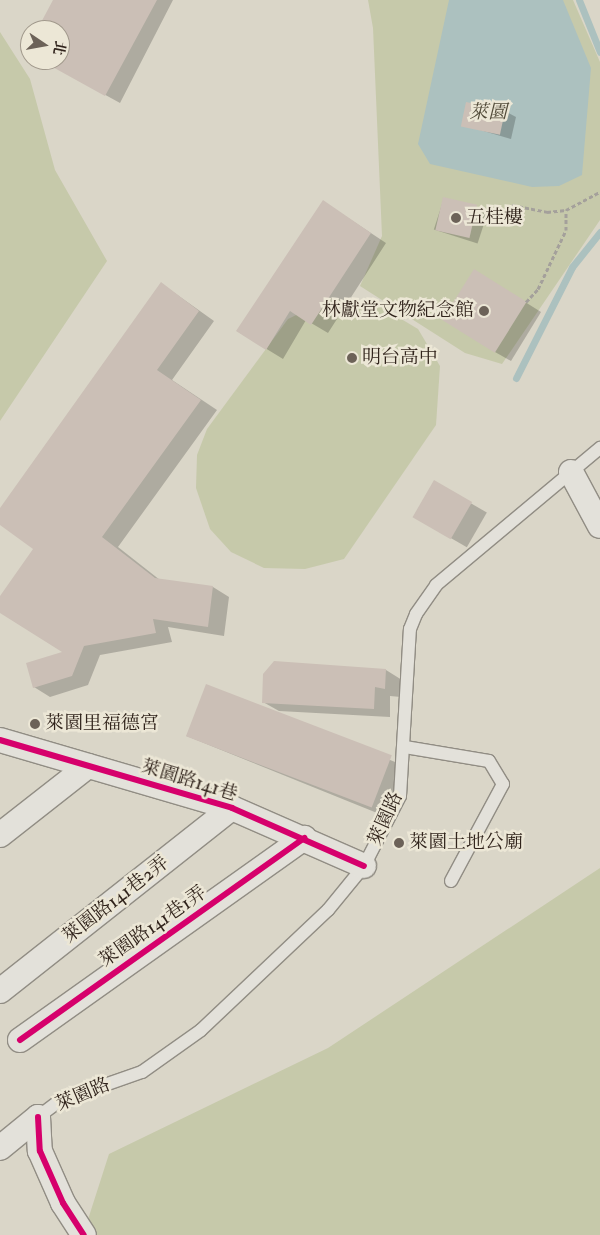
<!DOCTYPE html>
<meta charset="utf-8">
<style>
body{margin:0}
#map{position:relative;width:600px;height:1235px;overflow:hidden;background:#dad6c8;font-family:"IM FELL Double Pica","Noto Serif TC",serif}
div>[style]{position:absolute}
.green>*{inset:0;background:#c6c9aa}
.water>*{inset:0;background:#acc1bf}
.shadow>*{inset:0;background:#0003;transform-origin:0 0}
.stream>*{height:7px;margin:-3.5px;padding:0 3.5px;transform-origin:3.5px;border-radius:3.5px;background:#acc1bf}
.building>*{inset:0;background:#cbbfb6;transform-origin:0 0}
.path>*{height:3px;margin-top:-1.5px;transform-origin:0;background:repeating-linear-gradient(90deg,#a4a09b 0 4px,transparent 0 6.5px)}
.roads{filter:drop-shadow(1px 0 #918d84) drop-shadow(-1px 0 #918d84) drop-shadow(0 1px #918d84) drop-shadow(0 -1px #918d84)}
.service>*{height:12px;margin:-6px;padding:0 6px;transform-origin:6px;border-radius:6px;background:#e3e1da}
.minor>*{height:24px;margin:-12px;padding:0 12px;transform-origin:12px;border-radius:12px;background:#e3e1da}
.cycleway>*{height:6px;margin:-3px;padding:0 3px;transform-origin:3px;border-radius:3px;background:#d6006c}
.dots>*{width:14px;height:14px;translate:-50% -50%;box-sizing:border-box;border:2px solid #ece7d6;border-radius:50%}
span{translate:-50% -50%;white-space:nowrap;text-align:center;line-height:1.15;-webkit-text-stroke:5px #ece7d6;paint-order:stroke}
.park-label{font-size:19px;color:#524b39;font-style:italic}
.poi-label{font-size:19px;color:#31241c}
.left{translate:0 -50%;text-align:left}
.right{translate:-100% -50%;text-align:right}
.street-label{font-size:19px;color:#31241c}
.north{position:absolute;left:20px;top:20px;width:50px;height:50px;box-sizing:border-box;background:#ece7d6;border:1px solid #a1998c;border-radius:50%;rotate:102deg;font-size:14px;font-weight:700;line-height:20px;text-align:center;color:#31241c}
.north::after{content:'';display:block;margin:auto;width:18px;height:22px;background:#6c6258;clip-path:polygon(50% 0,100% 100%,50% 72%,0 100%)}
</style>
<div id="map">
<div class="green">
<div style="clip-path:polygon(368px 0,573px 0,600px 62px,600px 220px,502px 364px,465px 353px,360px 286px,382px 236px,373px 28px)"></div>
<div style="clip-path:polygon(0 32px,30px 79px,55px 170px,107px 261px,0 421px)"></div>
<div style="clip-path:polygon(331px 298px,381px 307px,418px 329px,440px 366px,436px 425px,344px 559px,305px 569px,264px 568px,231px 552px,210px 529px,196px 488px,197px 455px,207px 429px,288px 319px)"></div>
<div style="clip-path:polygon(600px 868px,600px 1235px,83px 1235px,109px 1154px,328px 1048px)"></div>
</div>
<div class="water">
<div style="clip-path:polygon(449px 0,563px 0,591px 68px,582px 175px,559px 186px,532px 187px,430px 164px,418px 144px)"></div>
</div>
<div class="shadow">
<div style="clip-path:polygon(55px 0,173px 0,120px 103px,42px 60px,60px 60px,60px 30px,38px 30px)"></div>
<div style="clip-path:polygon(30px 45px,30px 53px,27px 51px)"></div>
<div style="clip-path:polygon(505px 111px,516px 117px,511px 139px,463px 125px)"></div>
<div style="left:444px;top:198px;width:46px;height:33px;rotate:18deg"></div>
<div style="clip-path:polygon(324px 202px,386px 243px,328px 333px,306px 320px,283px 359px,237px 331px)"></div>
<div style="clip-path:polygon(490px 280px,541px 312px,511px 361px,495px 352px)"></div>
<div style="clip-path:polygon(162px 284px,214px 321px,172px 380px,217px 410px,118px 547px,160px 580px,213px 587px,229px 597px,224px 636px,168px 627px,172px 642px,100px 655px,88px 685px,50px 697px,34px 687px,65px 653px,0 612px,0 599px,35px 548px,0 523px,0 511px)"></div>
<div style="left:434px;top:482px;width:61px;height:40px;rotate:30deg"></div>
<div style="clip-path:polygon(386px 670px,402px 680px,401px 697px,390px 696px,390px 717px,279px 711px,263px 702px)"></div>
<div style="left:207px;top:686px;width:216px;height:54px;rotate:22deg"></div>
</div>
<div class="stream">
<div style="left:579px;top:0;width:56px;rotate:68deg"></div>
<div style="left:516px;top:378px;width:124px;rotate:-63.2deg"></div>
<div style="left:572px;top:267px;width:45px;rotate:-51.3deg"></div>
</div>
<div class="building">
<div style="clip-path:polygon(53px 0,157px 0,105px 96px,40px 60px,60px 60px,60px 30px,37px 30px)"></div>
<div style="left:466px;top:102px;width:40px;height:25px;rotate:12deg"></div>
<div style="left:443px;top:197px;width:35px;height:34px;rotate:13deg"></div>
<div style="clip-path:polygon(323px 200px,371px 233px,311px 325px,290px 311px,266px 350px,236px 331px)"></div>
<div style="left:474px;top:269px;width:62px;height:60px;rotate:32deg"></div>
<div style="clip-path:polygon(161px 282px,199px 311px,157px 370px,201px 400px,102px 537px,155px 578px,213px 586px,208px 627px,153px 619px,156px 633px,84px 646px,72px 676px,33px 688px,26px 663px,62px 652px,0 613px,0 596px,33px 549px,0 525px,0 508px)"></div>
<div style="left:434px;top:480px;width:44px;height:43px;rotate:30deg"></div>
<div style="clip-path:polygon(274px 661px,386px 669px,385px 689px,375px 687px,374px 709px,262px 703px,263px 674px)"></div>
<div style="left:206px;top:684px;width:199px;height:56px;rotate:21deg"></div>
</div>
<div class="path">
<div style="left:512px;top:205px;width:36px;rotate:11deg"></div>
<div style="left:547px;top:212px;width:19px;rotate:-6deg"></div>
<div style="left:566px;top:210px;width:38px;rotate:-28deg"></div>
<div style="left:526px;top:302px;width:18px;rotate:-47deg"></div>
<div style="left:538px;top:289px;width:65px;rotate:-64.6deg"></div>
<div style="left:566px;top:230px;width:20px;rotate:-90deg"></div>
</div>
<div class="roads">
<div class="service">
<div style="left:405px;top:747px;width:85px;rotate:9.5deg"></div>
<div style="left:489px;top:761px;width:27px;rotate:59deg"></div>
<div style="left:503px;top:784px;width:110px;rotate:118.2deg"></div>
<div style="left:38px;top:1117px;width:26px;rotate:-37deg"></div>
<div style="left:59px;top:1101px;width:88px;rotate:-19.3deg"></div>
<div style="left:142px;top:1072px;width:72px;rotate:-35.4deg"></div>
<div style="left:201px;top:1030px;width:175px;rotate:-43.4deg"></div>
<div style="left:328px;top:910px;width:57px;rotate:-50.7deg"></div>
<div style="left:364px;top:866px;width:79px;rotate:-62.8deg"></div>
<div style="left:400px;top:796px;width:167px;rotate:-86.6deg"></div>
<div style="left:410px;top:629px;width:16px;rotate:-68deg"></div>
<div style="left:416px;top:614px;width:35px;rotate:-55deg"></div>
<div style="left:436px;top:585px;width:214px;rotate:-39.9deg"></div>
</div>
<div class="minor">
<div style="left:571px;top:472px;width:61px;rotate:61.8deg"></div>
<div style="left:0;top:740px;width:242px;rotate:16.3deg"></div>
<div style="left:232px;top:808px;width:144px;rotate:23.7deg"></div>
<div style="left:0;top:835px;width:112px;rotate:-38.1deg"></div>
<div style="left:0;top:991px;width:295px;rotate:-38.3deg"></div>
<div style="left:20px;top:1040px;width:349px;rotate:-35.4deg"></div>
<div style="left:38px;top:1117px;width:34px;rotate:87deg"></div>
<div style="left:40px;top:1151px;width:57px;rotate:66.1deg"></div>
<div style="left:63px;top:1203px;width:38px;rotate:57deg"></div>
<div style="left:0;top:1148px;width:49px;rotate:-39.2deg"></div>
</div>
</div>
<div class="cycleway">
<div style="left:0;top:740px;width:242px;rotate:16.3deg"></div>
<div style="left:232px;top:808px;width:144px;rotate:23.7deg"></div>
<div style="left:20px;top:1040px;width:349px;rotate:-35.4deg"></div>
<div style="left:38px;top:1117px;width:34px;rotate:87deg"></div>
<div style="left:40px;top:1151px;width:57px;rotate:66.1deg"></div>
<div style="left:63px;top:1203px;width:38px;rotate:57deg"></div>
</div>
<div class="dots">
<div style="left:456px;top:218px;background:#6c6258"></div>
<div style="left:484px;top:311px;background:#6c6258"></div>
<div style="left:352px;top:358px;background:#6c6258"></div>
<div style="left:35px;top:724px;background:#6c6258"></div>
<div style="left:399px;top:843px;background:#6c6258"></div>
</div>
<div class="park-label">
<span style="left:488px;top:113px">萊園</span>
</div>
<div class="poi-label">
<span class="left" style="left:466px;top:218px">五桂樓</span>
<span class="right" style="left:474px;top:311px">林獻堂文物紀念館</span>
<span class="left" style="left:362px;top:358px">明台高中</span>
<span class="left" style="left:45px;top:724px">萊園里福德宮</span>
<span class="left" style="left:409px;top:843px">萊園土地公廟</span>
</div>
<div class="street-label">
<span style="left:189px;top:781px;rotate:17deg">萊園路141巷</span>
<span style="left:386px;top:819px;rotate:-66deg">萊園路</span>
<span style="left:116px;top:900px;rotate:-38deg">萊園路141巷2弄</span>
<span style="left:153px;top:927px;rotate:-35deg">萊園路141巷1弄</span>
<span style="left:83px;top:1095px;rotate:-23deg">萊園路</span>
</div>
<div class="north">北</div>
</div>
